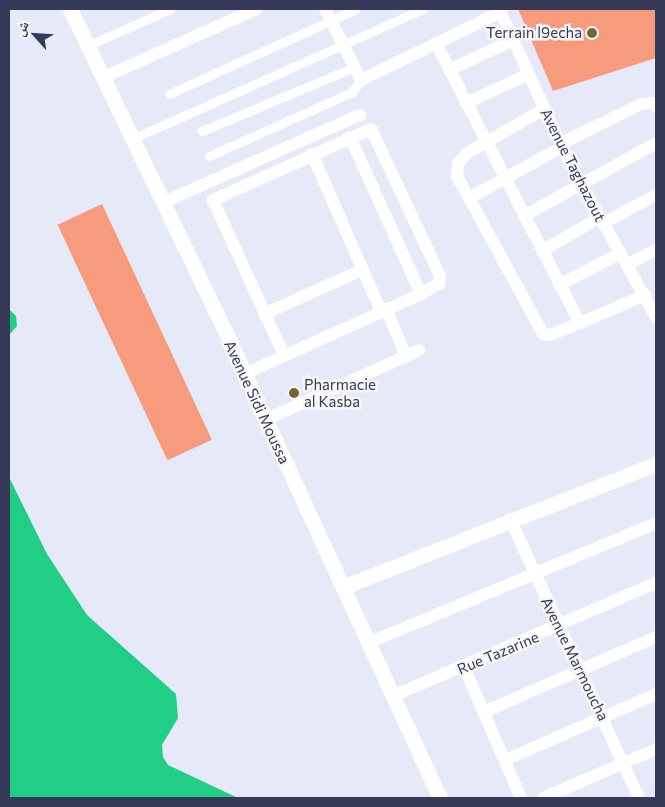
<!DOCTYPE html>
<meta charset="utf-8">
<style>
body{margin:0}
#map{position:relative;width:665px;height:807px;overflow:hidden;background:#e6e9f8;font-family:Commissioner,"Noto Naskh Arabic",sans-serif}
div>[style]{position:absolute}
.green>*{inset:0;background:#f79b7f;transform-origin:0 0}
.water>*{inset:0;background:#21ce85}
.pedestrian>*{height:9px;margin:-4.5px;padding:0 4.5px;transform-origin:4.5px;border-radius:4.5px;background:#fff}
.minor>*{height:12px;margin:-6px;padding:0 6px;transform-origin:6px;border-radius:6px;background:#fff}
.tertiary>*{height:15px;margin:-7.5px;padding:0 7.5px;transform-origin:7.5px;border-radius:7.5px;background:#fff}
.dots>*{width:14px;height:14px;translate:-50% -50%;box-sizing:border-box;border:2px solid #f7f7f7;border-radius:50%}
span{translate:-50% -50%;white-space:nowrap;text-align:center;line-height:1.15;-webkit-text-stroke:5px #f7f7f7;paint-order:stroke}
.poi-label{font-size:15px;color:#363957}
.right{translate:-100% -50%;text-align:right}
.left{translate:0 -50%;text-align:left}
.street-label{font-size:15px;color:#363957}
.frame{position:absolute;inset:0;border:10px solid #363957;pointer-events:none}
.north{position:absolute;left:10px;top:10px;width:50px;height:50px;-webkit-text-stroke:4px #f7f7f7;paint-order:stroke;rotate:296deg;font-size:14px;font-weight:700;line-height:20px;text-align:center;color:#363957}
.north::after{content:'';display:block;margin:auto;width:18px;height:22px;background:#363957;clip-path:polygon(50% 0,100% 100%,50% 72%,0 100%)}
</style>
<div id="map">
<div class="green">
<div style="clip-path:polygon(518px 9px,656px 9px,656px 58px,553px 91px)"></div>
<div style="left:102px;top:204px;width:260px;height:49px;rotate:65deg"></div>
</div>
<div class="water">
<div style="clip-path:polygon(9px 309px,16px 316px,17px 326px,9px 335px)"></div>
<div style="clip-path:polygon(9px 477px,47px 554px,87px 615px,176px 694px,178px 718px,162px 745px,163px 757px,168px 765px,238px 798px,9px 798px)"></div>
</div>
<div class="pedestrian">
<div style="left:87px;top:46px;width:91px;rotate:-24deg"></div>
<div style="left:169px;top:94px;width:205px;rotate:-24.4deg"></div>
<div style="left:202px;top:131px;width:165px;rotate:-22.8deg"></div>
<div style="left:132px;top:139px;width:319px;rotate:-24.1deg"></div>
<div style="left:209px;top:156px;width:157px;rotate:-24.1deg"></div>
<div style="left:352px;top:92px;width:15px;rotate:-53deg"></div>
</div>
<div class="minor">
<div style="left:325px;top:9px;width:80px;rotate:63.1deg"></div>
<div style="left:361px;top:80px;width:156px;rotate:-25.9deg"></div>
<div style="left:499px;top:9px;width:168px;rotate:65.4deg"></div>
<div style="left:569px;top:162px;width:178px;rotate:60.7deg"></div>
<div style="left:436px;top:43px;width:315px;rotate:62.8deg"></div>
<div style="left:580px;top:323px;width:71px;rotate:-23.3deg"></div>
<div style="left:449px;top:70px;width:71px;rotate:-25.1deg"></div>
<div style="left:102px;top:78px;width:169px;rotate:-24.1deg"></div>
<div style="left:466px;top:103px;width:69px;rotate:-24.7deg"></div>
<div style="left:544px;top:109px;width:89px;rotate:150.3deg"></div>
<div style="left:467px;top:153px;width:13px;rotate:132deg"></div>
<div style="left:458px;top:163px;width:13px;rotate:94deg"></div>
<div style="left:457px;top:176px;width:180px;rotate:61.4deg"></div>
<div style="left:543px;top:334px;width:7px;rotate:8deg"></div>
<div style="left:550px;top:335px;width:32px;rotate:-22deg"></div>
<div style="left:350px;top:137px;width:172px;rotate:65.7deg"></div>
<div style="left:560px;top:144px;width:90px;rotate:-26.3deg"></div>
<div style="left:641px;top:104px;width:10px;rotate:-6deg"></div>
<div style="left:651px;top:103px;width:6px;rotate:31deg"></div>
<div style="left:312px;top:154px;width:171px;rotate:66.3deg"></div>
<div style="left:469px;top:198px;width:106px;rotate:-28.7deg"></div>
<div style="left:162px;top:203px;width:217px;rotate:-24deg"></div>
<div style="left:524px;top:216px;width:151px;rotate:-28.9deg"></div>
<div style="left:603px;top:223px;width:60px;rotate:-27.8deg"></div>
<div style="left:542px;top:251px;width:67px;rotate:-30.4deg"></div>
<div style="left:628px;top:264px;width:31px;rotate:-27deg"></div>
<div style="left:559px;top:285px;width:70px;rotate:-27.3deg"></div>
<div style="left:386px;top:309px;width:51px;rotate:66.9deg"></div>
<div style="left:264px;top:314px;width:107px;rotate:-24.2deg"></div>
<div style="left:244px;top:374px;width:194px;rotate:-24.3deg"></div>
<div style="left:421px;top:294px;width:21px;rotate:-29deg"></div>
<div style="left:439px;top:284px;width:8px;rotate:-83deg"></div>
<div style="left:440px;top:276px;width:162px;rotate:-115.1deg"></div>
<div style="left:371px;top:129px;width:173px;rotate:155.8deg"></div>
<div style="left:213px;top:200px;width:170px;rotate:65.4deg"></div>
<div style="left:265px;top:420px;width:169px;rotate:-24.4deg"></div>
<div style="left:510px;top:519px;width:307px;rotate:65.2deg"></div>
<div style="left:368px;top:643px;width:312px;rotate:-22.6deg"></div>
<div style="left:464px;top:667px;width:143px;rotate:66.5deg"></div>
<div style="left:393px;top:696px;width:286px;rotate:-23.3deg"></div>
<div style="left:484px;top:712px;width:188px;rotate:-23.6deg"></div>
<div style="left:505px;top:760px;width:165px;rotate:-23.6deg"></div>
<div style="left:543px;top:798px;width:123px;rotate:-23.4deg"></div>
</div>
<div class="tertiary">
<div style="left:70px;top:9px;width:372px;rotate:64.3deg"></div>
<div style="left:231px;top:344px;width:500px;rotate:65.3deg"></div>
<div style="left:343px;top:587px;width:336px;rotate:-21.5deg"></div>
</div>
<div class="dots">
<div style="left:592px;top:33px;background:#716733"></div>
<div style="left:294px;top:393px;background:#716733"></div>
</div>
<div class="poi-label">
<span class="right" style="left:582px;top:33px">Terrain l9echa</span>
<span class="left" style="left:304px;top:393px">Pharmacie<br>al Kasba</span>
</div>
<div class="street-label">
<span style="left:573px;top:165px;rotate:63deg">Avenue Taghazout</span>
<span style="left:257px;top:402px;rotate:65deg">Avenue Sidi Moussa</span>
<span style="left:498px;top:653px;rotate:-23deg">Rue Tazarine</span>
<span style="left:575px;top:659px;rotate:64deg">Avenue Marmoucha</span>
</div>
<div class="frame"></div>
<div class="north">ش</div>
</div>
